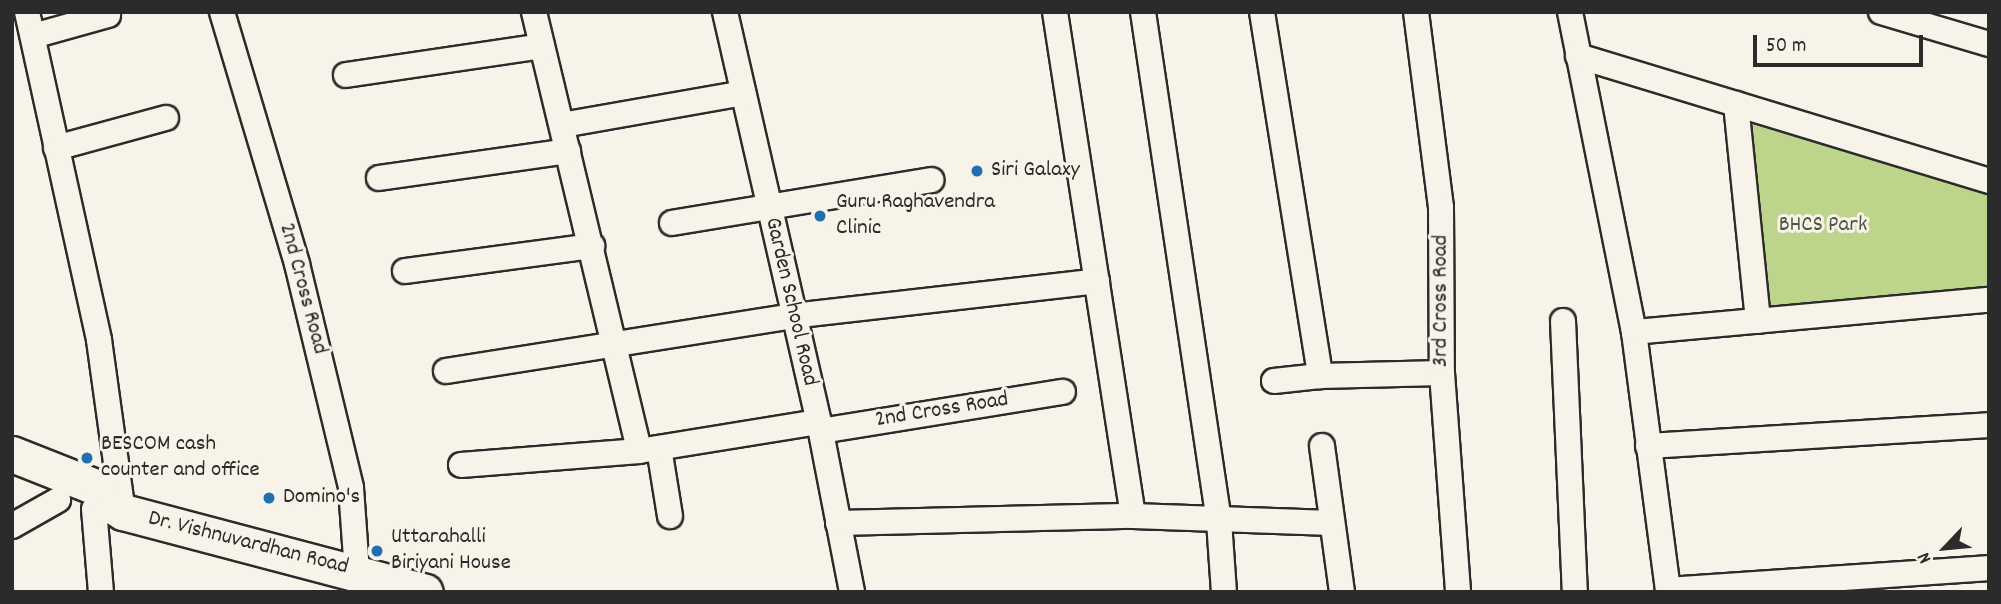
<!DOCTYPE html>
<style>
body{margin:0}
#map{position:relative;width:2001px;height:604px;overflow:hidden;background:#f7f3e8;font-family:Dekko,sans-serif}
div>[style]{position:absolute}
.green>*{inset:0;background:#bdd48b}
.roads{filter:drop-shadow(2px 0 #2b2b2b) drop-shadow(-2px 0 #2b2b2b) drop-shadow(0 2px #2b2b2b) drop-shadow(0 -2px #2b2b2b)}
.minor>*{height:24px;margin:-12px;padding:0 12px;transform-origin:12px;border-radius:12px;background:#f7f3e8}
.secondary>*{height:35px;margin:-17.5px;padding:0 17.5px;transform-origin:17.5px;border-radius:17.5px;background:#f7f3e8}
.dots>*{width:19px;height:19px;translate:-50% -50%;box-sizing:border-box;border:4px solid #f7f3e8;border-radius:50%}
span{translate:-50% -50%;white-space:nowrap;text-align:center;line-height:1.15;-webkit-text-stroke:6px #f7f3e8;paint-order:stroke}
.poi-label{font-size:23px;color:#2b2b2b}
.left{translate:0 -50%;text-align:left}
.park-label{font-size:23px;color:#505543}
.street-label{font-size:23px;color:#2b2b2b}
.frame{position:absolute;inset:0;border:14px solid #2b2b2b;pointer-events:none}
.north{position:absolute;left:1910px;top:513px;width:70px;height:70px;-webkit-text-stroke:5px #f7f3e8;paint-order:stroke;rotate:244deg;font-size:19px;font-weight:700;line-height:28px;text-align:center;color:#2b2b2b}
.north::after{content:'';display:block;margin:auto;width:24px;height:32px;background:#2b2b2b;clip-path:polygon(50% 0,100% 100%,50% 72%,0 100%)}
.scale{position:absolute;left:1753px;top:35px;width:170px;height:32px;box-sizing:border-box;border:4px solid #2b2b2b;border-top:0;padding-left:9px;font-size:21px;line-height:24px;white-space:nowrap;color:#2b2b2b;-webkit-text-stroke:5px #f7f3e8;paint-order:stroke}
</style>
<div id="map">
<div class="green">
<div style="clip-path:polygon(1730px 118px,1987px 191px,1989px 292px,1751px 310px)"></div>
</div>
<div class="roads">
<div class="minor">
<div style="left:27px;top:12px;width:336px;rotate:77.6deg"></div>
<div style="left:99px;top:340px;width:174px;rotate:82.1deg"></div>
<div style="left:222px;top:12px;width:263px;rotate:73.4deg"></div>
<div style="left:297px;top:264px;width:230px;rotate:76.4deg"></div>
<div style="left:351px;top:488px;width:83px;rotate:85.9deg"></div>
<div style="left:534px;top:12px;width:451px;rotate:76.5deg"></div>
<div style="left:725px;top:12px;width:421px;rotate:77.1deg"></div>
<div style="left:819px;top:422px;width:173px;rotate:79deg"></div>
<div style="left:1055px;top:12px;width:510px;rotate:81.2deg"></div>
<div style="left:1143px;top:12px;width:515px;rotate:81.51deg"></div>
<div style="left:1219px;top:521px;width:71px;rotate:86deg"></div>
<div style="left:1262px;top:12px;width:369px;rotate:80.9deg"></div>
<div style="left:1320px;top:376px;width:122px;rotate:-1.4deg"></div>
<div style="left:1416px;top:12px;width:197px;rotate:82.7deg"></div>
<div style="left:1441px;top:207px;width:166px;rotate:89.7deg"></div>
<div style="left:1442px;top:373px;width:220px;rotate:85.8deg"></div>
<div style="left:1570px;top:12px;width:326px;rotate:78.7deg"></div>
<div style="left:1634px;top:332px;width:262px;rotate:82.5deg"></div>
<div style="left:1881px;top:12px;width:113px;rotate:16.5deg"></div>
<div style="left:33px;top:36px;width:78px;rotate:-15.6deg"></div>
<div style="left:1578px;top:56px;width:430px;rotate:16.9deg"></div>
<div style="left:346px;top:75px;width:198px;rotate:-8.4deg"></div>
<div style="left:1736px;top:104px;width:218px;rotate:84.2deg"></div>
<div style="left:562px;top:125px;width:184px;rotate:-10deg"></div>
<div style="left:56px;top:148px;width:114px;rotate:-15.3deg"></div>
<div style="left:379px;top:178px;width:191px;rotate:-8.1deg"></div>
<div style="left:672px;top:223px;width:263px;rotate:-9.4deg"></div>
<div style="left:405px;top:271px;width:189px;rotate:-7.6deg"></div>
<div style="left:1563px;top:321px;width:271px;rotate:87.5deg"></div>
<div style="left:1634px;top:332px;width:356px;rotate:-5.2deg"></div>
<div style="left:446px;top:371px;width:350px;rotate:-9deg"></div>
<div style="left:792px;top:316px;width:307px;rotate:-6.5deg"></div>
<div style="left:1274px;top:381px;width:46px;rotate:-6.2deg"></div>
<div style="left:821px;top:431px;width:245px;rotate:-9.2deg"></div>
<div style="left:1322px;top:446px;width:147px;rotate:82.2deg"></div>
<div style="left:1648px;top:446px;width:342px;rotate:-3.5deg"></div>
<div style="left:659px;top:448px;width:69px;rotate:80.8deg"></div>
<div style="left:461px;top:465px;width:179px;rotate:-4.5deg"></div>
<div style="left:639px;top:451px;width:182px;rotate:-9.2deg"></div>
<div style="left:94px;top:509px;width:83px;rotate:85.2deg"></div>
<div style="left:838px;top:523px;width:295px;rotate:-1.4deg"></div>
<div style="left:1133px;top:516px;width:199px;rotate:2deg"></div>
<div style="left:12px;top:526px;width:53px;rotate:-29.5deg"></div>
<div style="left:1668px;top:590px;width:322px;rotate:-3.9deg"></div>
</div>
<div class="secondary">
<div style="left:12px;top:454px;width:96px;rotate:21.5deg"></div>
<div style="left:101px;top:489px;width:21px;rotate:55deg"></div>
<div style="left:113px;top:506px;width:12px;rotate:31deg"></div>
<div style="left:123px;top:512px;width:312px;rotate:14.8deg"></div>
</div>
</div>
<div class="dots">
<div style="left:977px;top:171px;background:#1f6fb2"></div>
<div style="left:820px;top:216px;background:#1f6fb2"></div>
<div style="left:87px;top:458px;background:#1f6fb2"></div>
<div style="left:269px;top:498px;background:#1f6fb2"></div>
<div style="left:377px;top:551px;background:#1f6fb2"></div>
</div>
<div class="poi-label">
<span class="left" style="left:991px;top:171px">Siri Galaxy</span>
<span class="left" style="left:836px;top:216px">Guru Raghavendra<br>Clinic</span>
<span class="left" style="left:101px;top:458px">BESCOM cash<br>counter and office</span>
<span class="left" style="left:283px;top:498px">Domino's</span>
<span class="left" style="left:391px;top:551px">Uttarahalli<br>Biriyani House</span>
</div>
<div class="park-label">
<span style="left:1823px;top:226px">BHCS Park</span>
</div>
<div class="street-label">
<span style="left:302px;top:289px;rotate:75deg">2nd Cross Road</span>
<span style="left:1442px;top:301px;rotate:-90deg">3rd Cross Road</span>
<span style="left:790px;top:302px;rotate:77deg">Garden School Road</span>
<span style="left:942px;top:411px;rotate:-9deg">2nd Cross Road</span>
<span style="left:248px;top:544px;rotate:14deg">Dr. Vishnuvardhan Road</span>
</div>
<div class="frame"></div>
<div class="north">N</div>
<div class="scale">50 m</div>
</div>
